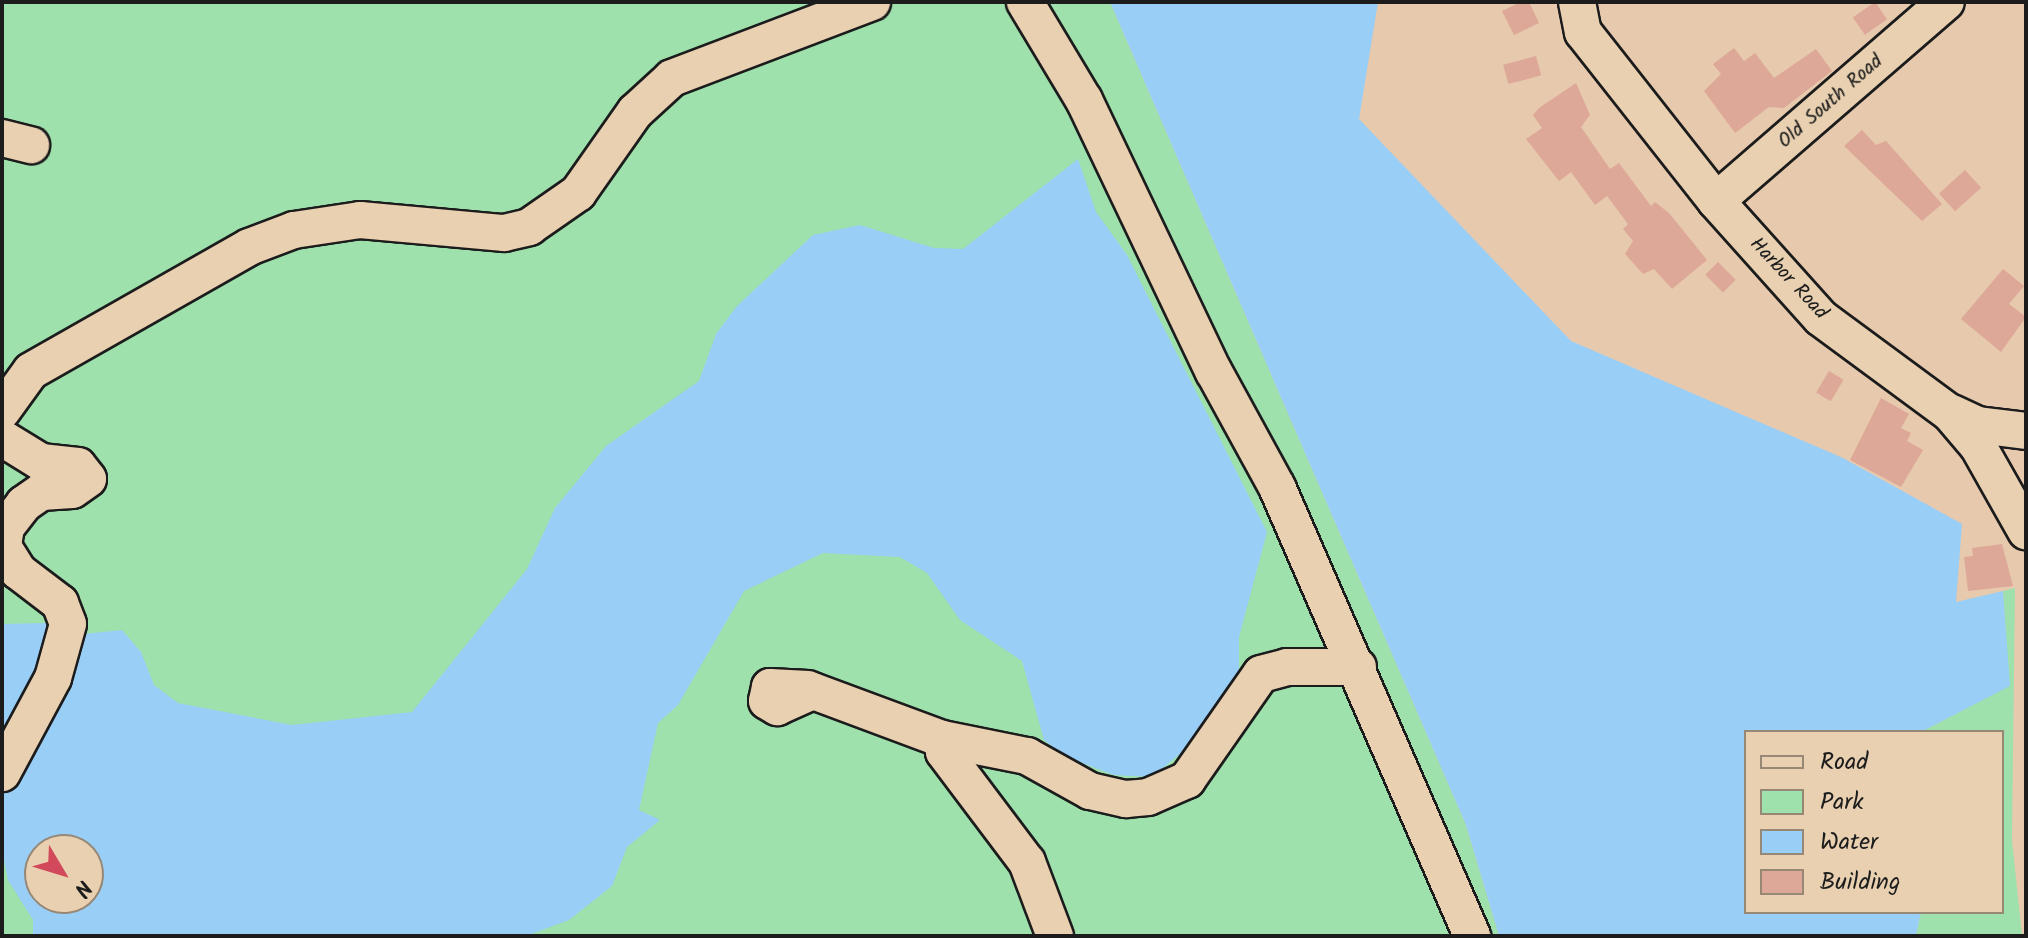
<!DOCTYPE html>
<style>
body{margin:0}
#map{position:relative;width:2028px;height:938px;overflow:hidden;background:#e7c9ad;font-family:Kalam,sans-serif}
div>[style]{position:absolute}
.green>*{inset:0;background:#9ee1ac}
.water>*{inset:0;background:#99cef7}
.building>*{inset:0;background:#dda897;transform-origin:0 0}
.roads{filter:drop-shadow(2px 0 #1c1c1c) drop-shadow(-2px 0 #1c1c1c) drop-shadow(0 2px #1c1c1c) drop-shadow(0 -2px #1c1c1c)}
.minor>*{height:36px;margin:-18px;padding:0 18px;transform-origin:18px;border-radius:18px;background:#e8d0b1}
span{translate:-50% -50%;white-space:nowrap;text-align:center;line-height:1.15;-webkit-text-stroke:7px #e8d0b1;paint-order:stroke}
.street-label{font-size:20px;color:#1c1c1c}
.frame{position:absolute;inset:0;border:4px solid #1c1c1c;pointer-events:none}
.legend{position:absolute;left:1744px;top:730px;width:260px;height:184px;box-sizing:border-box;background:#e8d0b1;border:2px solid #968875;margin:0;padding:10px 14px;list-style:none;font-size:24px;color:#1c1c1c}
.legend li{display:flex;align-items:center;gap:16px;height:40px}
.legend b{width:40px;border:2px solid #968875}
.north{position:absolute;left:24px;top:834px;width:80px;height:80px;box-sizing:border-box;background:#e8d0b1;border:2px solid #968875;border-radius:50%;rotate:128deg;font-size:22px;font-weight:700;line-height:32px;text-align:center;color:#1c1c1c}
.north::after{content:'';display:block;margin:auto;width:28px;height:36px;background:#d1495b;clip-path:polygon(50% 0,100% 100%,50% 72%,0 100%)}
</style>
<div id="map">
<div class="green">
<div style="clip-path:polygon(evenodd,2px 2px,1110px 2px,1466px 825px,1499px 936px,2px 936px,2px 2px,40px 850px,88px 850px,88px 898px,40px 898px,40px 850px)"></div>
<div style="clip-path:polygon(2015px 588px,2012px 840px,2022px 936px,1916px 936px,1921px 912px,2002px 912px,2002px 732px,1921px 732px,2009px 686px,2003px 591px)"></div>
</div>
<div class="water">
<div style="clip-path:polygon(1110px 2px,1378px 2px,1359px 119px,1571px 341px,1843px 458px,1962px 524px,1956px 602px,2003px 591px,2010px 686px,1921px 732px,1746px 732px,1746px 912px,1921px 912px,1916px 936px,1499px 936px,1466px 825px)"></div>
<div style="clip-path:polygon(evenodd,1078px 159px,1096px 212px,1127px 255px,1267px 532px,1239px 637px,1239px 674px,1181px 753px,1152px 777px,1114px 775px,1066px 757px,1044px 740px,1022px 661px,960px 620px,927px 573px,900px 557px,823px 553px,744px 591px,678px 705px,658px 723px,639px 810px,660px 820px,627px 847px,612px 886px,569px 920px,526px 936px,33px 936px,33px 920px,8px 880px,2px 850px,2px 624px,46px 623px,74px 635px,122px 630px,141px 652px,154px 685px,178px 703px,292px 725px,412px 712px,527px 569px,555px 508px,606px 446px,699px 381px,716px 334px,737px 306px,813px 235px,860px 225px,934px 248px,963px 249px,1078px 159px,40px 850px,88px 850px,88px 898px,40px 898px,40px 850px)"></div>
</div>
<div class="building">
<div style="clip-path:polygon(1521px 2px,1529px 2px,1539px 23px,1514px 35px,1502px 11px)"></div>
<div style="left:1875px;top:2px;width:21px;height:27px;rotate:55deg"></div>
<div style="clip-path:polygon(1734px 48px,1744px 61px,1755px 53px,1774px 78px,1816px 49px,1832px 71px,1784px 108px,1769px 107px,1735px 133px,1704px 91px,1721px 74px,1713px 64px)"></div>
<div style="left:1536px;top:56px;width:20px;height:34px;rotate:75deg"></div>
<div style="clip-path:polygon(1576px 83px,1590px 115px,1581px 127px,1610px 169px,1619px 163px,1651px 206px,1655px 202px,1669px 213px,1707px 260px,1672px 289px,1654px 269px,1643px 274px,1625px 254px,1633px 241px,1623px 229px,1628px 224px,1607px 196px,1595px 205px,1571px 172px,1559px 181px,1526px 139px,1542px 128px,1533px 115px,1539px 108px)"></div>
<div style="clip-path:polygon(1862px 130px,1876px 145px,1886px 141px,1942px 204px,1922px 221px,1844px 146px)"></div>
<div style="left:1965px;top:170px;width:24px;height:35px;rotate:48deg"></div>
<div style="left:1718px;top:262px;width:25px;height:18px;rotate:45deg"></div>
<div style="clip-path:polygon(2003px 269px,2024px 286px,2009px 304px,2026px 317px,2001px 352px,1961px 319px)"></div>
<div style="left:1829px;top:371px;width:17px;height:25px;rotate:31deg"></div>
<div style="clip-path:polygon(1881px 398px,1909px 414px,1901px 428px,1911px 433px,1907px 441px,1923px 450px,1901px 487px,1850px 460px)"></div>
<div style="clip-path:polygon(2002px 544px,2013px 586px,1968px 591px,1964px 557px,1973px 556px,1972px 548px)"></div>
</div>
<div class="roads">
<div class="minor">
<div style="left:1025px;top:2px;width:114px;rotate:59deg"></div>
<div style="left:1084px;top:100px;width:301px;rotate:64.5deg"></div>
<div style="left:1214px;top:372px;width:131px;rotate:61.3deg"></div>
<div style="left:1277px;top:487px;width:490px;rotate:66.5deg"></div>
<div style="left:1577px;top:2px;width:31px;rotate:79deg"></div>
<div style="left:1583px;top:32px;width:215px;rotate:51.8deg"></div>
<div style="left:1716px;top:201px;width:157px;rotate:48.1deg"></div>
<div style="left:1821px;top:318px;width:160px;rotate:36.4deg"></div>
<div style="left:1950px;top:413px;width:43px;rotate:49.7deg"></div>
<div style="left:1978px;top:446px;width:98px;rotate:60.5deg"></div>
<div style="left:2px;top:138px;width:30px;rotate:14deg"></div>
<div style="left:1716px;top:201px;width:304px;rotate:-40.9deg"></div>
<div style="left:2px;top:411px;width:49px;rotate:-54.1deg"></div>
<div style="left:31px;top:371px;width:251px;rotate:-29.6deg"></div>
<div style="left:249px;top:247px;width:48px;rotate:-20.7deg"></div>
<div style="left:294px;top:230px;width:67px;rotate:-8.6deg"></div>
<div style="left:360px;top:220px;width:145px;rotate:5.2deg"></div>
<div style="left:504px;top:233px;width:26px;rotate:-13deg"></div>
<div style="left:529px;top:227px;width:60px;rotate:-34.8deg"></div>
<div style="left:578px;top:193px;width:99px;rotate:-54.9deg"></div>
<div style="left:635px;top:112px;width:50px;rotate:-42.6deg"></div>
<div style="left:672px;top:78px;width:214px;rotate:-20.8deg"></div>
<div style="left:1952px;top:413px;width:29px;rotate:25deg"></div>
<div style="left:1978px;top:425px;width:48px;rotate:7.1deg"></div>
<div style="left:2px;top:438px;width:46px;rotate:31.6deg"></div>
<div style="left:41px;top:462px;width:37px;rotate:6deg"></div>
<div style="left:78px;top:466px;width:16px;rotate:52deg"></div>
<div style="left:88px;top:479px;width:19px;rotate:145deg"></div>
<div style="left:72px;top:490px;width:31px;rotate:176deg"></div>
<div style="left:41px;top:492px;width:21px;rotate:145deg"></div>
<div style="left:24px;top:504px;width:29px;rotate:128deg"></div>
<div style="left:6px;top:527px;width:20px;rotate:99deg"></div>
<div style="left:2px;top:545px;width:31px;rotate:58deg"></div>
<div style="left:18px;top:571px;width:53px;rotate:37.3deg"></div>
<div style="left:60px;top:603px;width:22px;rotate:69deg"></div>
<div style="left:68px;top:624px;width:56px;rotate:105.5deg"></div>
<div style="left:53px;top:678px;width:108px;rotate:118.2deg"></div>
<div style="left:808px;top:689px;width:38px;rotate:-177deg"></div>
<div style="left:770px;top:687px;width:14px;rotate:102deg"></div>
<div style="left:767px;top:701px;width:12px;rotate:31deg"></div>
<div style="left:777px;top:707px;width:39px;rotate:-24deg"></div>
<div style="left:813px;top:691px;width:138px;rotate:20.4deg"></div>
<div style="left:942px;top:739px;width:87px;rotate:11.3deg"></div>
<div style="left:1027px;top:756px;width:72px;rotate:29.1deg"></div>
<div style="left:1090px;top:791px;width:37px;rotate:13deg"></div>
<div style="left:1126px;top:799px;width:22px;rotate:-5deg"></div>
<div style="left:1148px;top:797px;width:43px;rotate:-23.6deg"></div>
<div style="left:1187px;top:780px;width:129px;rotate:-55.1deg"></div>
<div style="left:1261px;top:674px;width:27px;rotate:-15deg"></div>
<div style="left:1287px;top:667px;width:71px"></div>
<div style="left:942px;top:739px;width:13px;rotate:81deg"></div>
<div style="left:944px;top:752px;width:138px;rotate:53deg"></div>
<div style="left:1027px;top:862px;width:79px;rotate:69.3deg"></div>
</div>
</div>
<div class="street-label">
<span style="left:1831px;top:102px;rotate:-41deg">Old South Road</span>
<span style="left:1788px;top:279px;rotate:47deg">Harbor Road</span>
</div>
<div class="frame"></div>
<ul class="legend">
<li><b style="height:10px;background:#e8d0b1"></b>Road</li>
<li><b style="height:22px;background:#9ee1ac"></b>Park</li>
<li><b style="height:22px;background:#99cef7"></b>Water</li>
<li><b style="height:22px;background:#dda897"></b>Building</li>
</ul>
<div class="north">N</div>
</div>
